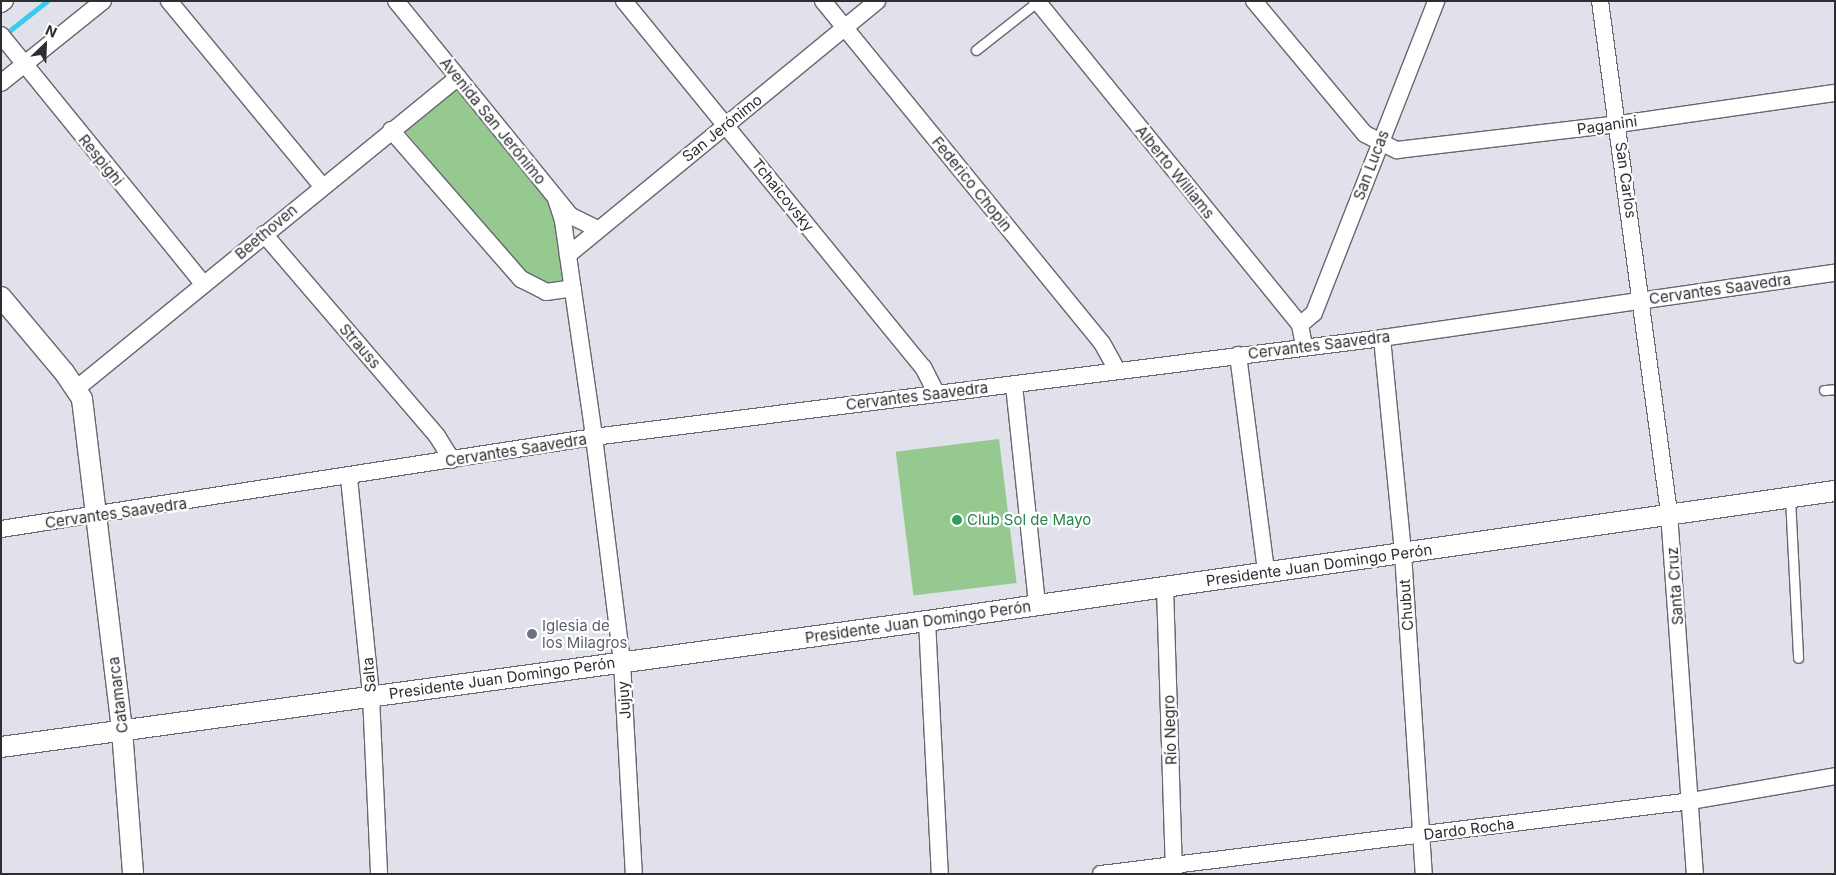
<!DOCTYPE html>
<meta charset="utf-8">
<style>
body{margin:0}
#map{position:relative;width:1836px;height:875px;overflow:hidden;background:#e0e1eb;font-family:Inter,sans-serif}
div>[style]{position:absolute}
.green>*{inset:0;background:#95c98f;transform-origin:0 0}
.stream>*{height:5px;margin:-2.5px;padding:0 2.5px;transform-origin:2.5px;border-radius:2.5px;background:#39cbef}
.roads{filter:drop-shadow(1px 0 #666770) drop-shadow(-1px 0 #666770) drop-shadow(0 1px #666770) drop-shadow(0 -1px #666770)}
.service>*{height:9px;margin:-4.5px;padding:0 4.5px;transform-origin:4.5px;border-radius:4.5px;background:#fff}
.minor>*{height:16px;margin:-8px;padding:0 8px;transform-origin:8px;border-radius:8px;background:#fff}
.tertiary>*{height:20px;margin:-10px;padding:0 10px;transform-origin:10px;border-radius:10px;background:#fff}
.dots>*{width:14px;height:14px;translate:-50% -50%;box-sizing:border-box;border:2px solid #fff;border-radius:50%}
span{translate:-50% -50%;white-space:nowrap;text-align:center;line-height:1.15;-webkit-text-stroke:4.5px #fff;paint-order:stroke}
.street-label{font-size:15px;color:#2d2e32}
.leisure-label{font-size:15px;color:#27864d}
.left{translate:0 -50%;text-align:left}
.worship-label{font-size:15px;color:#5b616d}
.frame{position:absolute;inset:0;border:2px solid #2d2e32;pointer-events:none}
.north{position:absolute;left:20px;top:20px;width:50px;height:50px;-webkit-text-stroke:4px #fff;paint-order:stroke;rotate:24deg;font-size:14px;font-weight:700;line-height:20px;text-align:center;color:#2d2e32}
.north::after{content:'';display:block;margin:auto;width:18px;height:22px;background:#2d2e32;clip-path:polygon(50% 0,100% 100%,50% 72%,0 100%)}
</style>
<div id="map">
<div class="green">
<div style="clip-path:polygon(454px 90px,459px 92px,544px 196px,552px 211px,565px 278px,551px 286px,527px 275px,404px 130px)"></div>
<div style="left:999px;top:439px;width:145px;height:104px;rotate:83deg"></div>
</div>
<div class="stream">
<div style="left:4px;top:35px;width:55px;rotate:-38.3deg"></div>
</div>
<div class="roads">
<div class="service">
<div style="left:976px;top:50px;width:78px;rotate:-38.2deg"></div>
<div style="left:1824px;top:390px;width:11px;rotate:-5deg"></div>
<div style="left:1790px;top:498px;width:160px;rotate:87.1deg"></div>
</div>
<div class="minor">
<div style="left:169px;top:1px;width:239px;rotate:50.4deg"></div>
<div style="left:396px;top:1px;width:277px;rotate:50.9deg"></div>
<div style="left:571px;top:216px;width:30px;rotate:26deg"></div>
<div style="left:624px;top:1px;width:473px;rotate:50.8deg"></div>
<div style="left:923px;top:367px;width:29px;rotate:63deg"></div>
<div style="left:823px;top:1px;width:441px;rotate:50.8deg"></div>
<div style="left:1102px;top:343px;width:31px;rotate:61deg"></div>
<div style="left:1037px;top:1px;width:417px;rotate:50.9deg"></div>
<div style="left:1300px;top:325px;width:21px;rotate:79deg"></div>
<div style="left:1254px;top:1px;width:173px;rotate:50.2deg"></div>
<div style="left:1365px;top:134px;width:36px;rotate:27deg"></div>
<div style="left:1397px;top:150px;width:224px;rotate:-6.7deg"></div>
<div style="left:1619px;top:124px;width:218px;rotate:-8.2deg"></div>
<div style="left:1600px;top:1px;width:517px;rotate:82.32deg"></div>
<div style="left:1669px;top:513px;width:362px;rotate:85.9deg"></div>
<div style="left:1px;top:4px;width:5px;rotate:-37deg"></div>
<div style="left:1px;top:35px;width:321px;rotate:50.9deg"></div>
<div style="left:1px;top:83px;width:131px;rotate:-38.8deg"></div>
<div style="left:391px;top:130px;width:198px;rotate:48.9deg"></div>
<div style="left:521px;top:279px;width:28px;rotate:27deg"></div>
<div style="left:546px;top:292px;width:27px;rotate:-8deg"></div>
<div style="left:556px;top:199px;width:23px;rotate:72deg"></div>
<div style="left:563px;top:221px;width:218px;rotate:81.8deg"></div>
<div style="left:594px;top:437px;width:227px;rotate:82.9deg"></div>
<div style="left:622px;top:662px;width:212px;rotate:86.8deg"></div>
<div style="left:264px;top:234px;width:266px;rotate:49.4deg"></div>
<div style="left:437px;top:436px;width:28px;rotate:58deg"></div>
<div style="left:568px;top:255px;width:400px;rotate:-39.4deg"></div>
<div style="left:1300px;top:325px;width:18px;rotate:-41deg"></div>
<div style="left:1314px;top:313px;width:335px;rotate:-68.6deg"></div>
<div style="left:1382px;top:338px;width:216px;rotate:84.4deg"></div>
<div style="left:1403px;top:553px;width:322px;rotate:86.3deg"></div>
<div style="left:1238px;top:355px;width:218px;rotate:82.6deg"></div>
<div style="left:1014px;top:385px;width:221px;rotate:84deg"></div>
<div style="left:76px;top:389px;width:493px;rotate:-39.2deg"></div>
<div style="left:349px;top:478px;width:219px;rotate:84.2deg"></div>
<div style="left:371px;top:696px;width:178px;rotate:87.4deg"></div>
<div style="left:1px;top:529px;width:600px;rotate:-8.82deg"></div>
<div style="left:594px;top:437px;width:794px;rotate:-7.16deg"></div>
<div style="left:1382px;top:338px;width:458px;rotate:-8.2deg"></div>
<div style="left:1165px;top:587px;width:287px;rotate:88.2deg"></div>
<div style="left:927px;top:621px;width:253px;rotate:87.1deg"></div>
<div style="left:1101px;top:874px;width:594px;rotate:-7.05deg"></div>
<div style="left:1691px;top:801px;width:146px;rotate:-9.8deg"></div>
</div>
<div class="tertiary">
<div style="left:1px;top:297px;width:98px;rotate:50deg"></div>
<div style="left:64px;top:372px;width:32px;rotate:56deg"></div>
<div style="left:82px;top:399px;width:333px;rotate:83.1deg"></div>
<div style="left:122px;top:730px;width:144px;rotate:85.6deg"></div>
<div style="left:1px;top:747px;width:935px;rotate:-7.75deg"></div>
<div style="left:927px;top:621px;width:917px;rotate:-8.15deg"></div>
</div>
</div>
<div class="dots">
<div style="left:957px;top:520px;background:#2e9e5b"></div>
<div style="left:532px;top:634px;background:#6b7280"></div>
</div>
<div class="street-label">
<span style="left:493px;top:121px;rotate:51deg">Avenida San Jerónimo</span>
<span style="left:1607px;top:125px;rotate:-8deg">Paganini</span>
<span style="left:722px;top:128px;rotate:-39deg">San Jerónimo</span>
<span style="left:101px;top:160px;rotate:51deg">Respighi</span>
<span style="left:1371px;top:165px;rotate:-69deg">San Lucas</span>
<span style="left:1175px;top:172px;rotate:51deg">Alberto Williams</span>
<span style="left:1626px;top:180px;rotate:82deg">San Carlos</span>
<span style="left:972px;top:184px;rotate:51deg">Federico Chopin</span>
<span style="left:783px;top:195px;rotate:51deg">Tchaicovsky</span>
<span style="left:266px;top:232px;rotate:-40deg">Beethoven</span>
<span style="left:1720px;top:289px;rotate:-8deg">Cervantes Saavedra</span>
<span style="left:1319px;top:345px;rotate:-7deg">Cervantes Saavedra</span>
<span style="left:360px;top:346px;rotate:49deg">Strauss</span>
<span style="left:917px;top:396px;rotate:-7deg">Cervantes Saavedra</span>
<span style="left:516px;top:450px;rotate:-9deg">Cervantes Saavedra</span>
<span style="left:116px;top:513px;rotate:-8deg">Cervantes Saavedra</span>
<span style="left:1319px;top:565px;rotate:-8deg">Presidente Juan Domingo Perón</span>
<span style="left:1675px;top:586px;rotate:-94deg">Santa Cruz</span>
<span style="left:1406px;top:605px;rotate:-94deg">Chubut</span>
<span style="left:918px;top:622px;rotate:-8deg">Presidente Juan Domingo Perón</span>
<span style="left:369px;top:675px;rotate:-95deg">Salta</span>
<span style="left:502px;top:678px;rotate:-8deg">Presidente Juan Domingo Perón</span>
<span style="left:118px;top:695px;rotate:-97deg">Catamarca</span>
<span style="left:624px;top:700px;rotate:-94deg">Jujuy</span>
<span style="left:1170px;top:730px;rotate:-92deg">Río Negro</span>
<span style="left:1469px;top:829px;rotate:-7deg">Dardo Rocha</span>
</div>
<div class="leisure-label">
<span class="left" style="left:967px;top:520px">Club Sol de Mayo</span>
</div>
<div class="worship-label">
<span class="left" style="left:542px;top:634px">Iglesia de<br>los Milagros</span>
</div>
<div class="frame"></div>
<div class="north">N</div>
</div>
